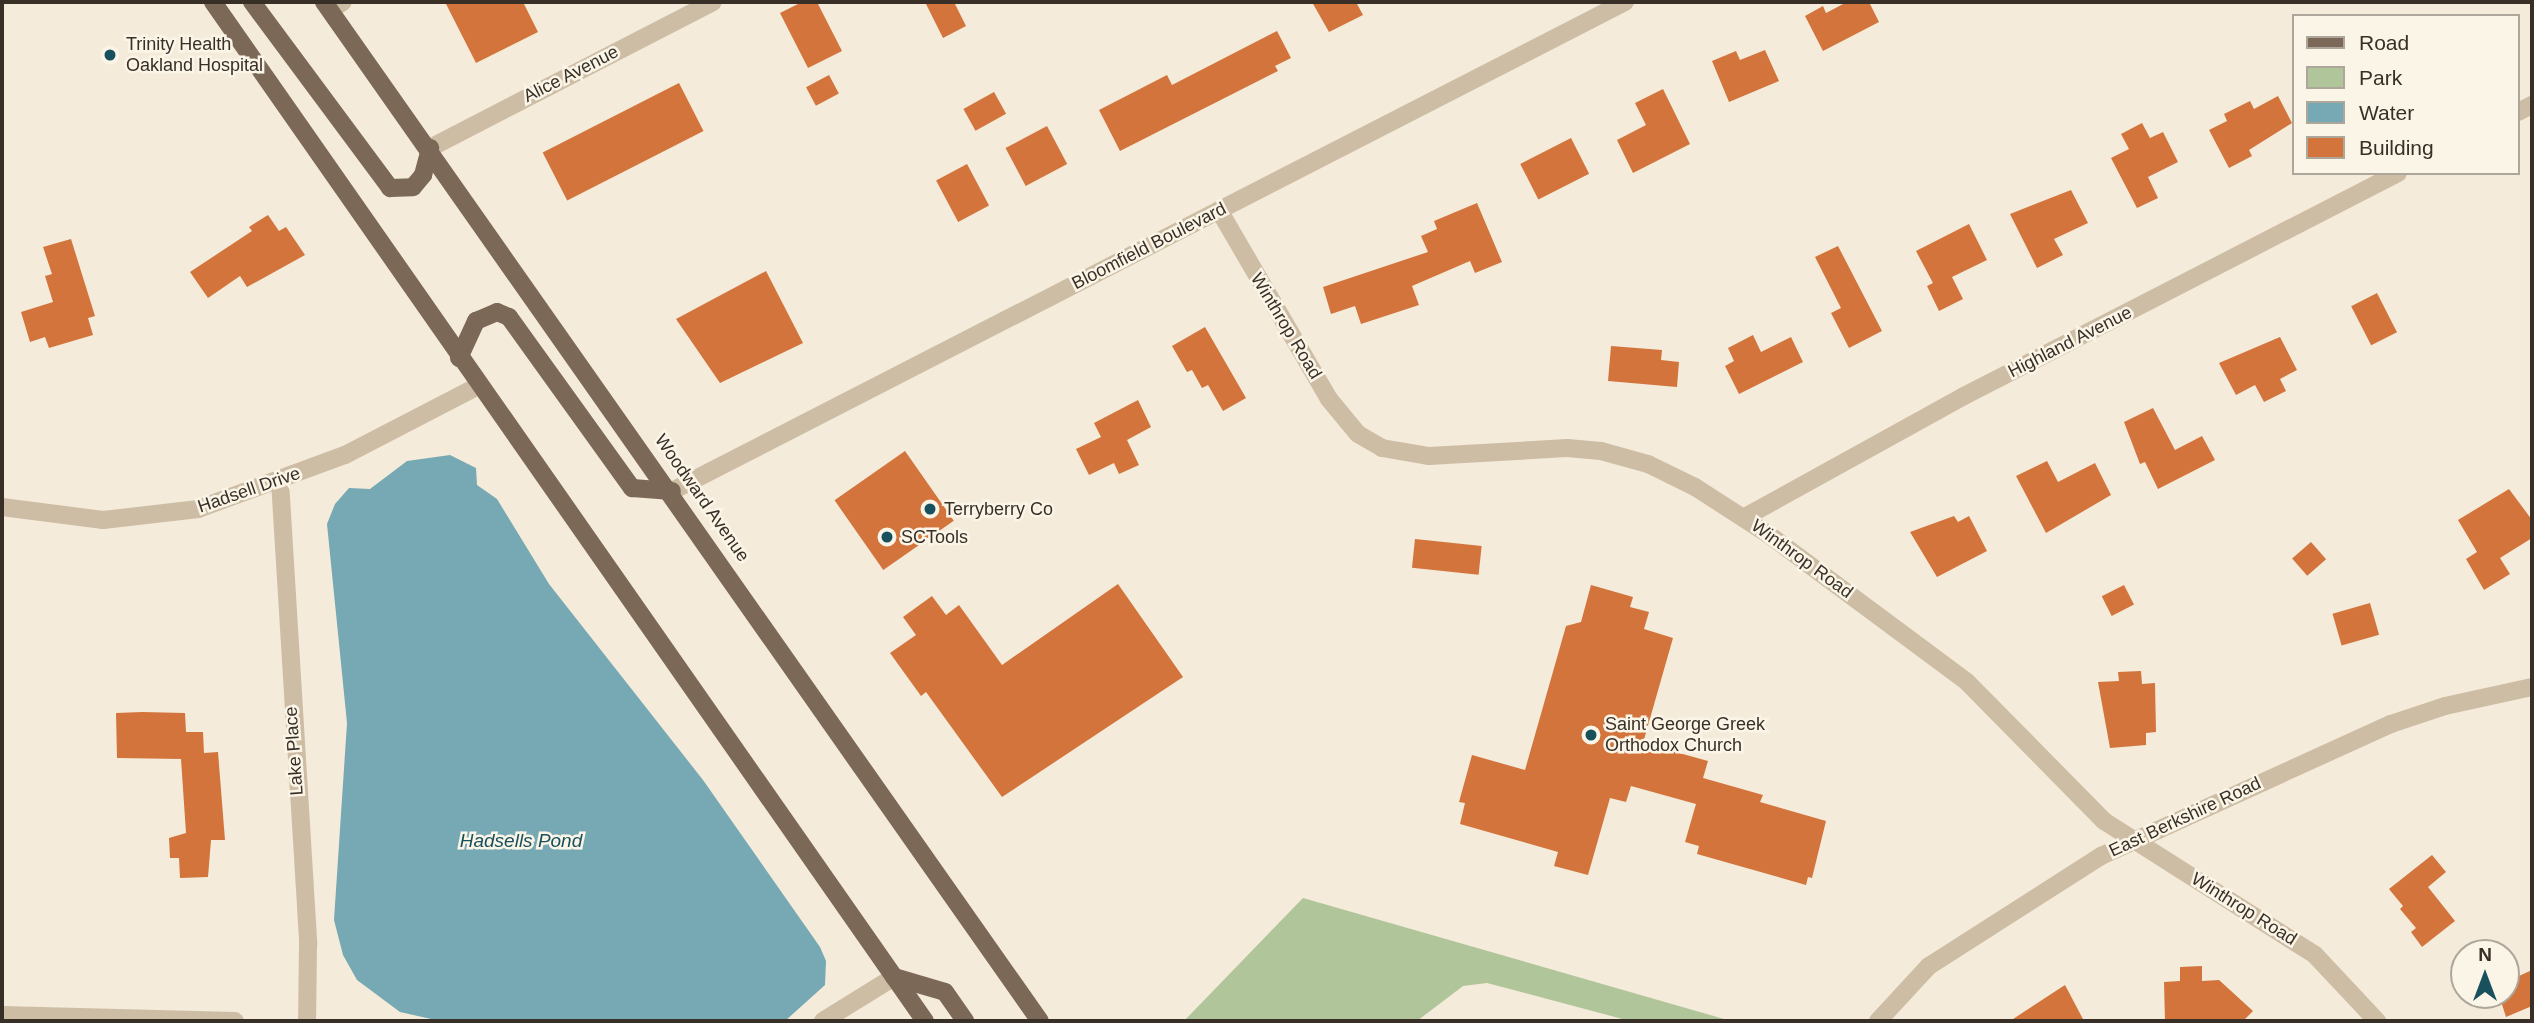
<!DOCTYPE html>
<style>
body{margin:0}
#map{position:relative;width:2534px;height:1023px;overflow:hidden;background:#f4ebda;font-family:Arial,sans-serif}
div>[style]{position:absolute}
.green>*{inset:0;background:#b0c599}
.water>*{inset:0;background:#76a9b4}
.building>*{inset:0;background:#d2743b;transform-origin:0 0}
.minor>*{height:18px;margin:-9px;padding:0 9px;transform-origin:9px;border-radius:9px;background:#cebda5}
.primary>*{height:18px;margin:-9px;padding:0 9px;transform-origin:9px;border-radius:9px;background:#7c6856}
.dots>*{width:19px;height:19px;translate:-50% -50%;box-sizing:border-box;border:4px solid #fbf5e7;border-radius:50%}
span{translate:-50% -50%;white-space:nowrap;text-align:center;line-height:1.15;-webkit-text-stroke:5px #fbf5e7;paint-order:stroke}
.poi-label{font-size:18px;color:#382f27}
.left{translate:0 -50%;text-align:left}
.street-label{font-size:18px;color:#382f27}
.water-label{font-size:19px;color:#18505e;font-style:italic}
.frame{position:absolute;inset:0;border:4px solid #382f27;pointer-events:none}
.legend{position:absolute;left:2292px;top:14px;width:228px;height:161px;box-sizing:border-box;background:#fbf5e7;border:2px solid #ada69a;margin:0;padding:9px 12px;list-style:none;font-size:21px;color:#382f27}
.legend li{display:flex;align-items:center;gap:14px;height:35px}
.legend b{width:35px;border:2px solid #ada69a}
.north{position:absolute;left:2450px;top:939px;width:70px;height:70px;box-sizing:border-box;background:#fbf5e7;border:2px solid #ada69a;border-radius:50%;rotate:0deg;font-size:19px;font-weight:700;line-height:28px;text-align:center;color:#382f27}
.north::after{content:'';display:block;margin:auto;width:24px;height:32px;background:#18505e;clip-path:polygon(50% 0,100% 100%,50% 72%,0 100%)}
</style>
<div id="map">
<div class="green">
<div style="clip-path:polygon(1303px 898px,1731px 1021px,1630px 1021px,1487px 983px,1463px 986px,1417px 1021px,1184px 1021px)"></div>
</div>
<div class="water">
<div style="clip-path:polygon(450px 455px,476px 468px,477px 485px,497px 499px,549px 584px,703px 780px,820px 947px,826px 961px,825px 985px,785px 1021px,440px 1021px,400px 1012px,357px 980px,343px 955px,334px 920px,347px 723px,327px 524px,335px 504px,349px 488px,370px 489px,407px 461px)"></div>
</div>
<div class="building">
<div style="clip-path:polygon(445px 2px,523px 2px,538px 32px,476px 63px)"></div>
<div style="clip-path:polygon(802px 2px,817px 2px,842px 51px,808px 68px,780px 13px)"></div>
<div style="clip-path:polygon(925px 2px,954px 2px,966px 26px,943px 38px)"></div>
<div style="clip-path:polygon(1312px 2px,1356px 2px,1363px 15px,1329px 32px)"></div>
<div style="clip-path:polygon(1847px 2px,1869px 2px,1879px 22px,1823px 51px,1805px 16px,1823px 6px,1826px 13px)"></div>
<div style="clip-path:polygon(1277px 31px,1291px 58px,1275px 66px,1278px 71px,1120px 151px,1099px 110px,1167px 75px,1172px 85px)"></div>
<div style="clip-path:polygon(1765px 50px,1779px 81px,1729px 102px,1712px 61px,1736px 51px,1740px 60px)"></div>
<div style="left:829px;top:75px;width:21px;height:26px;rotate:62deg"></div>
<div style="left:679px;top:83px;width:54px;height:153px;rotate:63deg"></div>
<div style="clip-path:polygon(1663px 89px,1690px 144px,1633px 173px,1617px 140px,1646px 125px,1635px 103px)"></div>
<div style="left:994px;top:92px;width:25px;height:35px;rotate:61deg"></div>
<div style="clip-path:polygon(2278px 96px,2292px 123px,2249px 150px,2252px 156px,2229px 168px,2209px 130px,2227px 121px,2224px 114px,2250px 101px,2254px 109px)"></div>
<div style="clip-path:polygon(2142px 123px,2150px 138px,2163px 132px,2178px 162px,2148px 177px,2158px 198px,2137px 208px,2111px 158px,2129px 149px,2121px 134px)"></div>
<div style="left:1047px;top:126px;width:43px;height:47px;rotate:62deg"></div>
<div style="left:1571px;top:138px;width:40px;height:57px;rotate:63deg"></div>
<div style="left:967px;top:164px;width:47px;height:35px;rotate:62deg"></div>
<div style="clip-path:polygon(2071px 190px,2088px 223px,2054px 239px,2063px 255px,2037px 268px,2010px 214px)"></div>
<div style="clip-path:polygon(1477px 203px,1502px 262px,1475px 273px,1470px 261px,1412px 286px,1419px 305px,1361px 324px,1355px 306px,1331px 314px,1323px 287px,1428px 252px,1421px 236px,1437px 229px,1434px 221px)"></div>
<div style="clip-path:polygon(268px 215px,279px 231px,286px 227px,305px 255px,247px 287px,240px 276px,208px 298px,190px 272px,252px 231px,249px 227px)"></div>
<div style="clip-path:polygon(1969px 224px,1987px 260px,1952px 277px,1963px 299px,1939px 311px,1927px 286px,1933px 283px,1916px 251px)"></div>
<div style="clip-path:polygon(71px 239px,95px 316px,88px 318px,93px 335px,49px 348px,45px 337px,30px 342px,21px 312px,53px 302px,45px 276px,52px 274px,43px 247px)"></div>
<div style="clip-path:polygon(1838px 246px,1882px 331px,1849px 348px,1831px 313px,1841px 308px,1815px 257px)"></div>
<div style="clip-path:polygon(766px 271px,803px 343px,720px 383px,676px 319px)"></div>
<div style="left:2377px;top:293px;width:44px;height:29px;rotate:63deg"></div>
<div style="clip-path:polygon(1205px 327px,1246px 398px,1223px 411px,1208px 385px,1202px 388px,1192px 370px,1187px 372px,1172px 346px)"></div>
<div style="clip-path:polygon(1753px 335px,1761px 352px,1791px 337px,1803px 362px,1739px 394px,1725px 366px,1734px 361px,1728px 348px)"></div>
<div style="clip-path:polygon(2280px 337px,2297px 370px,2280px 379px,2286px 391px,2264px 402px,2255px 385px,2236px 395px,2219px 363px)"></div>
<div style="clip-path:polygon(1611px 346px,1662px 350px,1661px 360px,1679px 362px,1677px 387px,1608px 381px)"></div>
<div style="clip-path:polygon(1138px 400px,1151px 427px,1127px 440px,1139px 465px,1119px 474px,1114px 463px,1089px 475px,1076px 449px,1101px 437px,1094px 423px)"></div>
<div style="clip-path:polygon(2153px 408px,2175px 450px,2202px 436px,2215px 460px,2158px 489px,2145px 462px,2140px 464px,2124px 422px)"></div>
<div style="left:905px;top:451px;width:85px;height:86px;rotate:55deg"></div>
<div style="clip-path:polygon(2047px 461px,2058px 482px,2095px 463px,2111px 495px,2046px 533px,2016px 476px)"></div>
<div style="clip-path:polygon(2509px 489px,2532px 520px,2532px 538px,2500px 558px,2510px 574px,2484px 590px,2466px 559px,2477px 552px,2458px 520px)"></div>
<div style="clip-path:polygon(1954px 516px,1958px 522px,1969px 516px,1987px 551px,1937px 577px,1910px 532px)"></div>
<div style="left:1415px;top:539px;width:67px;height:29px;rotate:6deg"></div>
<div style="left:2311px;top:542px;width:23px;height:25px;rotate:49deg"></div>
<div style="clip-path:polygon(1118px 584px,1183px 677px,1002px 797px,926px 692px,921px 696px,890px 653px,916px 635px,903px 617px,932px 596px,946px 615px,959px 605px,1002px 665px)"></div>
<div style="clip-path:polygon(1591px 585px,1633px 597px,1630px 607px,1649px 612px,1644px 629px,1673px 638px,1643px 743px,1708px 761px,1703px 778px,1763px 795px,1760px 802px,1826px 821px,1812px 878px,1808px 877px,1806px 885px,1697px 854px,1699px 846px,1685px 842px,1696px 804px,1631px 786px,1626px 802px,1610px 798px,1588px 875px,1554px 866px,1558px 852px,1460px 824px,1465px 803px,1459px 802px,1472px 755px,1525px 770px,1566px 626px,1581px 622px)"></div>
<div style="left:2124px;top:585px;width:22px;height:25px;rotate:63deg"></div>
<div style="left:2370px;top:603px;width:33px;height:39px;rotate:74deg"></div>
<div style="clip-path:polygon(2141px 671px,2142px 684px,2155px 683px,2156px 732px,2146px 733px,2146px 745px,2110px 748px,2098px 682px,2119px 681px,2118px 672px)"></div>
<div style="clip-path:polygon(142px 712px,185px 713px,186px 732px,203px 732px,204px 753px,218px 752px,225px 840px,211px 840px,208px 877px,180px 878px,179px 858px,170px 858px,169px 838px,186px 833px,181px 759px,117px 758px,116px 713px)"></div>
<div style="clip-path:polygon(2432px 855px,2446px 872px,2428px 887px,2455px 921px,2422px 947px,2411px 932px,2416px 928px,2400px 909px,2403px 906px,2389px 889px)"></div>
<div style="clip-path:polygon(2202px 966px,2202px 981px,2219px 980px,2253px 1011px,2243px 1021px,2165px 1021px,2164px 982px,2180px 981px,2180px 967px)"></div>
<div style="clip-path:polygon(2532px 970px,2532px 1006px,2506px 1017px,2499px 995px,2506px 995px,2506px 982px)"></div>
<div style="clip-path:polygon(2065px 985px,2084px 1021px,2010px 1021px)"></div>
</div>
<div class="minor">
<div style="left:330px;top:10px;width:15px;rotate:-32deg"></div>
<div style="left:2518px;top:112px;width:16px;rotate:-27deg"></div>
<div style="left:430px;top:148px;width:318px;rotate:-27.3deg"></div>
<div style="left:1219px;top:210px;width:219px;rotate:59.8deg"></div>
<div style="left:1329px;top:399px;width:45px;rotate:50.4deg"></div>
<div style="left:1358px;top:434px;width:28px;rotate:30deg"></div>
<div style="left:1382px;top:448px;width:48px;rotate:9.7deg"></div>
<div style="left:1429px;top:456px;width:138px;rotate:-3.3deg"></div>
<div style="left:1567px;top:448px;width:34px;rotate:5deg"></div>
<div style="left:1601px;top:451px;width:49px;rotate:15.5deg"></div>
<div style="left:1648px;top:464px;width:52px;rotate:26.1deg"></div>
<div style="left:1695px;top:487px;width:87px;rotate:32.8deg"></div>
<div style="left:1768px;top:534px;width:248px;rotate:36.6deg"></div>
<div style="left:1967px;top:682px;width:195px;rotate:45.4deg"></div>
<div style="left:2104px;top:821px;width:250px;rotate:32.4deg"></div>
<div style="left:2315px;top:955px;width:91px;rotate:46.8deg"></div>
<div style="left:280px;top:481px;width:464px;rotate:86.5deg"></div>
<div style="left:308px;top:944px;width:77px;rotate:90.7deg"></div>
<div style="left:672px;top:491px;width:1071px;rotate:-27.16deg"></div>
<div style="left:2px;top:507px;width:102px;rotate:7.3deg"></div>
<div style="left:103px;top:520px;width:96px;rotate:-6.6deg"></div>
<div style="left:198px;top:509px;width:157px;rotate:-20.2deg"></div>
<div style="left:345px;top:455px;width:150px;rotate:-27.4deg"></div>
<div style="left:1745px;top:517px;width:250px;rotate:-28.9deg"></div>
<div style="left:1964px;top:396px;width:488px;rotate:-27.2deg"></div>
<div style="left:2px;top:1015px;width:233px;rotate:1.5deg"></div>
<div style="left:823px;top:1021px;width:84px;rotate:-31.8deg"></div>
<div style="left:1878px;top:1021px;width:75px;rotate:-47.2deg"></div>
<div style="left:1929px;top:966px;width:204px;rotate:-32.6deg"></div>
<div style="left:2101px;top:856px;width:319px;rotate:-24.5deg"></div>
<div style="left:2391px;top:724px;width:57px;rotate:-18.4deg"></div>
<div style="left:2445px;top:706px;width:89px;rotate:-12.3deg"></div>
</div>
<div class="primary">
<div style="left:213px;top:2px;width:1243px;rotate:55.06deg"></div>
<div style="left:252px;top:2px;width:232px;rotate:53.4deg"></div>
<div style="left:390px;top:188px;width:23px;rotate:-2deg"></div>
<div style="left:413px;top:187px;width:16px;rotate:-50deg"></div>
<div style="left:423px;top:175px;width:28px;rotate:-75deg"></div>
<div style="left:324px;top:2px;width:1245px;rotate:54.91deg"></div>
<div style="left:459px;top:358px;width:41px;rotate:-65.3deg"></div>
<div style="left:476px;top:321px;width:23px;rotate:-23deg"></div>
<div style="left:497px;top:312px;width:13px;rotate:23deg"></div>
<div style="left:509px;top:317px;width:211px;rotate:54.3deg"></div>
<div style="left:632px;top:488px;width:40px;rotate:4.3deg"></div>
<div style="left:894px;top:977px;width:53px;rotate:16.4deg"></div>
<div style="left:945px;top:992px;width:35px;rotate:55deg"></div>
</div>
<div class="dots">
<div style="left:110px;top:55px;background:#18505e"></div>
<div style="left:930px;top:509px;background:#18505e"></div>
<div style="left:887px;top:537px;background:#18505e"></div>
<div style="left:1591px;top:735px;background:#18505e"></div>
</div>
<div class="poi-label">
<span class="left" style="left:126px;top:55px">Trinity Health<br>Oakland Hospital</span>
<span class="left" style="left:944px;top:509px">Terryberry Co</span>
<span class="left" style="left:901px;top:537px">SCTools</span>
<span class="left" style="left:1605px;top:735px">Saint George Greek<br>Orthodox Church</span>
</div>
<div class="street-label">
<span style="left:571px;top:74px;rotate:-27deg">Alice Avenue</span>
<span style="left:1149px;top:246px;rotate:-27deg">Bloomfield Boulevard</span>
<span style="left:1286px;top:326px;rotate:59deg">Winthrop Road</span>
<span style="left:2070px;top:342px;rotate:-27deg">Highland Avenue</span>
<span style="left:249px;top:490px;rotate:-19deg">Hadsell Drive</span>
<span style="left:702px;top:498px;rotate:55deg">Woodward Avenue</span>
<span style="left:1802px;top:559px;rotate:36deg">Winthrop Road</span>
<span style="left:294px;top:751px;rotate:-94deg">Lake Place</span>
<span style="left:2185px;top:817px;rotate:-25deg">East Berkshire Road</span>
<span style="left:2244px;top:909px;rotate:32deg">Winthrop Road</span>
</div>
<div class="water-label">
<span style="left:521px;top:841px">Hadsells Pond</span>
</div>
<div class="frame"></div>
<ul class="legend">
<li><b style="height:9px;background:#7c6856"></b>Road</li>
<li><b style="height:19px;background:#b0c599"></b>Park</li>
<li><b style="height:19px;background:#76a9b4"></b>Water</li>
<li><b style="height:19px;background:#d2743b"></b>Building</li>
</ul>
<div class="north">N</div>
</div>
